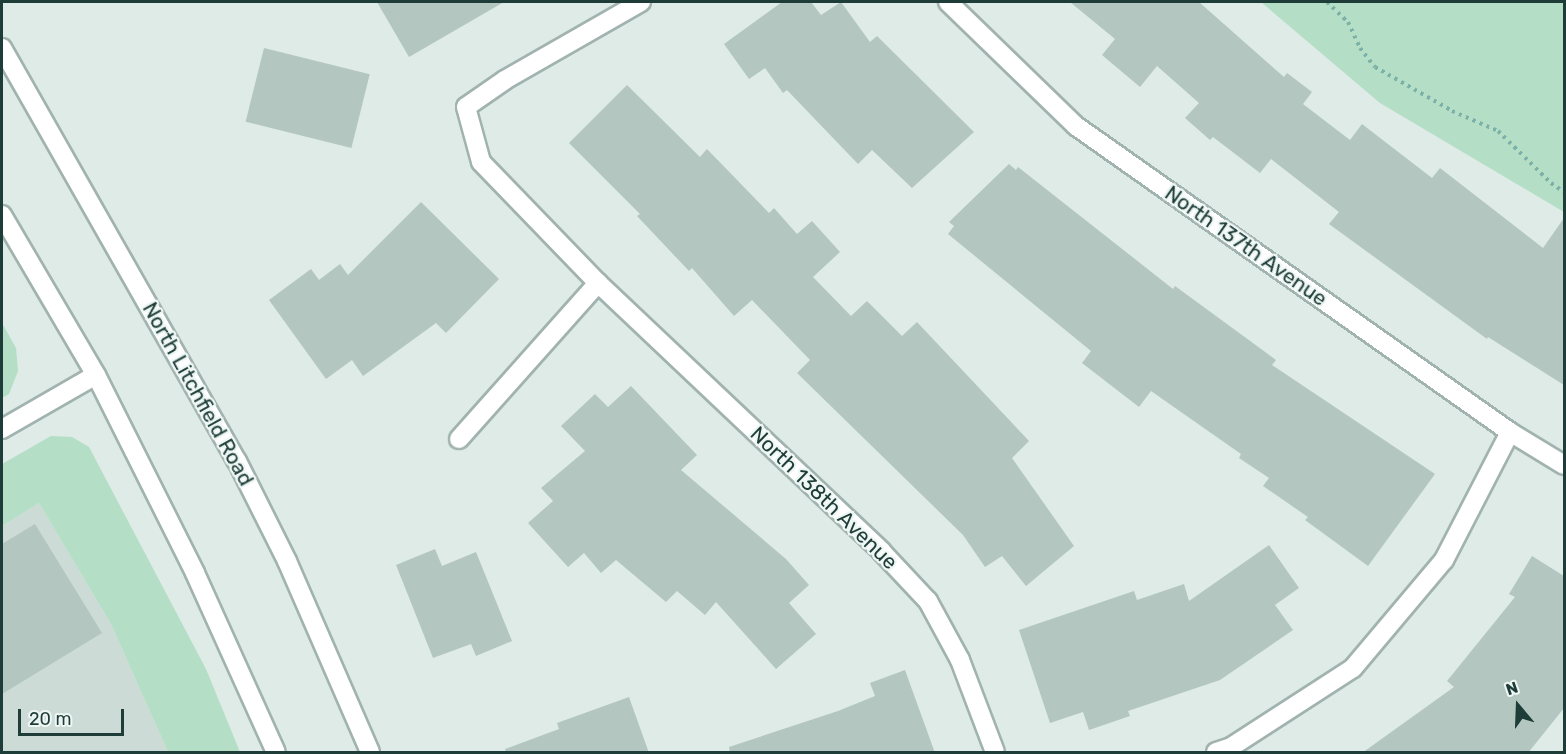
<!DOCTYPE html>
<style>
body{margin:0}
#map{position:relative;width:1566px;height:754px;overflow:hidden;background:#deebe7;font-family:Rubik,sans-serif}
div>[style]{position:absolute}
.built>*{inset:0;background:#ccdbd6}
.green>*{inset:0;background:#b5dec6}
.building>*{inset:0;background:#b3c6c0;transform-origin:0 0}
.path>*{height:4px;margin-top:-2px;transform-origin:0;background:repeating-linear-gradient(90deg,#7cb1a8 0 3px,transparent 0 7.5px)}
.roads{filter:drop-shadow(2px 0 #a1b3af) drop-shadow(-2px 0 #a1b3af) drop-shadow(0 2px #a1b3af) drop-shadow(0 -2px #a1b3af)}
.minor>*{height:18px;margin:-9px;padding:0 9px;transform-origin:9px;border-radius:9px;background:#fff}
.secondary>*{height:18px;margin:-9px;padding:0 9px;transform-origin:9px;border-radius:9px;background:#fff}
span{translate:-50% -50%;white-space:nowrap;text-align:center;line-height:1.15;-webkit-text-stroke:4.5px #eef7f4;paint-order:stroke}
.street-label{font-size:21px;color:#1e3c38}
.frame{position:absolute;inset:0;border:3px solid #1e3c38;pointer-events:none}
.north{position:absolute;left:1488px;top:676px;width:60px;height:60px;-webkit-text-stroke:4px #eef7f4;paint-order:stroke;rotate:341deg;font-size:16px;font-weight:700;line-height:24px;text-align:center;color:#1e3c38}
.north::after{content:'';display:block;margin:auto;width:21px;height:27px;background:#1e3c38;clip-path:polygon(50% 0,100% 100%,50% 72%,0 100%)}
.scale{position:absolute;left:18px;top:709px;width:106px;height:27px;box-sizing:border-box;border:3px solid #1e3c38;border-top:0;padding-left:8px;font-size:18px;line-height:21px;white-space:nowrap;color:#1e3c38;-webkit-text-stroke:4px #eef7f4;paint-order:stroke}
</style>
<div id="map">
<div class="built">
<div style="clip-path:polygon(39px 503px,111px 624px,168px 752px,2px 752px,2px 526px)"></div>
</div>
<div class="green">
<div style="clip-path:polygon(1261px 2px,1564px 2px,1564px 212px,1380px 103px)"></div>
<div style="clip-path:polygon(2px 323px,16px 348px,18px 371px,9px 394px,2px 398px)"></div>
<div style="clip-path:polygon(51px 436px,72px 437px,89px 447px,206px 669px,240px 752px,168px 752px,111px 624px,39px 503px,2px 526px,2px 464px)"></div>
</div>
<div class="building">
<div style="clip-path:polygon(377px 2px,504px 2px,409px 57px)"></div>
<div style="clip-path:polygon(782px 2px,811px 2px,821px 15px,841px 2px,870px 42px,877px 36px,974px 132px,912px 188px,872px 150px,858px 164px,787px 90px,783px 93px,765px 68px,749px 79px,724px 44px)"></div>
<div style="clip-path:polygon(1070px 2px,1199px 2px,1284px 77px,1287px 73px,1312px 92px,1303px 104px,1350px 140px,1362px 124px,1432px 178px,1440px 168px,1543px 248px,1564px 218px,1564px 385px,1488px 337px,1487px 339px,1329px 224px,1339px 212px,1271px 159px,1260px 173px,1213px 137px,1210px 140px,1185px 118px,1199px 103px,1157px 66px,1140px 87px,1102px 55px,1115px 39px)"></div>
<div style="left:264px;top:48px;width:109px;height:76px;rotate:14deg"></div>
<div style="clip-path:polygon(627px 85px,700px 157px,707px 149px,769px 213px,774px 208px,797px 234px,812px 221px,840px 252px,813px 277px,851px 316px,867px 301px,902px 336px,917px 322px,1029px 441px,1012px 458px,1074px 546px,1026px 586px,1002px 556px,985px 567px,963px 535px,797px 373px,810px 360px,752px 300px,734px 316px,692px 268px,689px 271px,637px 216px,640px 214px,569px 143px)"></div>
<div style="clip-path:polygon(1009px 164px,1016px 170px,1018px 167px,1173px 289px,1175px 286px,1276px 360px,1272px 365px,1435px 474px,1368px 566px,1305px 520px,1308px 517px,1263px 486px,1269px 478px,1239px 458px,1241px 454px,1151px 391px,1139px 407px,1082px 363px,1091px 351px,948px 234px,954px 226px,949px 222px)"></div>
<div style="clip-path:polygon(421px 202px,499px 279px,446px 333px,436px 323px,363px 376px,352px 360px,326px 379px,269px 300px,311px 269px,319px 280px,340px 264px,348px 275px)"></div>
<div style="clip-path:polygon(631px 386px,697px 455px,681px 470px,786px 559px,809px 585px,789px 603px,816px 634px,776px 669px,716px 602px,705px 615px,677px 591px,666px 602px,616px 560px,601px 573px,584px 553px,568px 567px,528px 523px,553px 501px,541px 488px,585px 451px,561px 426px,595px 394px,608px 407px)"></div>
<div style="clip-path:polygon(35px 524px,102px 633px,2px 694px,2px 544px)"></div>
<div style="clip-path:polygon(1269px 545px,1299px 588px,1275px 605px,1293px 630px,1220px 680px,1128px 711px,1130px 716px,1089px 730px,1083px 712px,1050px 723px,1019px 630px,1134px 591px,1137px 600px,1184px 584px,1189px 601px)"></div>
<div style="clip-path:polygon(435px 549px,442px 566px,476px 552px,512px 641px,476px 656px,471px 644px,433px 658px,396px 565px)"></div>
<div style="clip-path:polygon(1532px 556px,1564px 576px,1564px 708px,1528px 753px,1362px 753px,1454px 687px,1447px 681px,1515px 597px,1509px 594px)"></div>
<div style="clip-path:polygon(905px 670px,935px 753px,730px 753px,729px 747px,838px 711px,875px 696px,870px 683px)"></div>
<div style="clip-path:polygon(629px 697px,649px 753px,506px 753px,505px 749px,559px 729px,557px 723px)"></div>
</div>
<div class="path">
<div style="left:1327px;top:2px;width:29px;rotate:44deg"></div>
<div style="left:1348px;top:22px;width:29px;rotate:65deg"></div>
<div style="left:1360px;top:48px;width:24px;rotate:52deg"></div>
<div style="left:1375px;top:67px;width:89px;rotate:29.7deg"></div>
<div style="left:1452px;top:111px;width:50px;rotate:23.5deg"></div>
<div style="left:1498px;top:131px;width:74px;rotate:44.5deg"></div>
<div style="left:1551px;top:183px;width:16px;rotate:35deg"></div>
</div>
<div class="roads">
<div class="minor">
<div style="left:641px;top:2px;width:157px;rotate:150.2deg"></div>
<div style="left:505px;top:80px;width:47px;rotate:145.3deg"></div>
<div style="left:466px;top:107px;width:57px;rotate:74.7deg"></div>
<div style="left:481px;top:162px;width:168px;rotate:46deg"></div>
<div style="left:598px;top:283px;width:390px;rotate:43.4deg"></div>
<div style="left:881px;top:551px;width:69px;rotate:46.8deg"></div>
<div style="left:928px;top:601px;width:67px;rotate:61.5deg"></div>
<div style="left:960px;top:660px;width:98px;rotate:69.2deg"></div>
<div style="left:948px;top:2px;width:178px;rotate:44.1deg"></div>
<div style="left:1076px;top:126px;width:531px;rotate:35.19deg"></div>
<div style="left:1510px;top:432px;width:63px;rotate:31.4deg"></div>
<div style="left:2px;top:429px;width:108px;rotate:-29.9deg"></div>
<div style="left:459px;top:439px;width:209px;rotate:-48.3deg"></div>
<div style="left:1216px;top:752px;width:16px;rotate:-18deg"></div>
<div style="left:1231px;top:747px;width:145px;rotate:-32.9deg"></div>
<div style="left:1353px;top:668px;width:141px;rotate:-49.9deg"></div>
<div style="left:1444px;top:560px;width:144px;rotate:-62.7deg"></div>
</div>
<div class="secondary">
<div style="left:2px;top:48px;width:475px;rotate:60.4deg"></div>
<div style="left:237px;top:461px;width:112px;rotate:63.4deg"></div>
<div style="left:287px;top:561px;width:208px;rotate:66.5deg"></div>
<div style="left:2px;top:215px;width:186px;rotate:59.6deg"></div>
<div style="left:96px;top:375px;width:221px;rotate:63.4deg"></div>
<div style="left:195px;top:573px;width:196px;rotate:65.7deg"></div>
</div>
</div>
<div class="street-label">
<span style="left:1246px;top:246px;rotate:35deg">North 137th Avenue</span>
<span style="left:198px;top:394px;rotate:61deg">North Litchfield Road</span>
<span style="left:824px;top:498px;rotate:44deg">North 138th Avenue</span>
</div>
<div class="frame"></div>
<div class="north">N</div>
<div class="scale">20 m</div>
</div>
